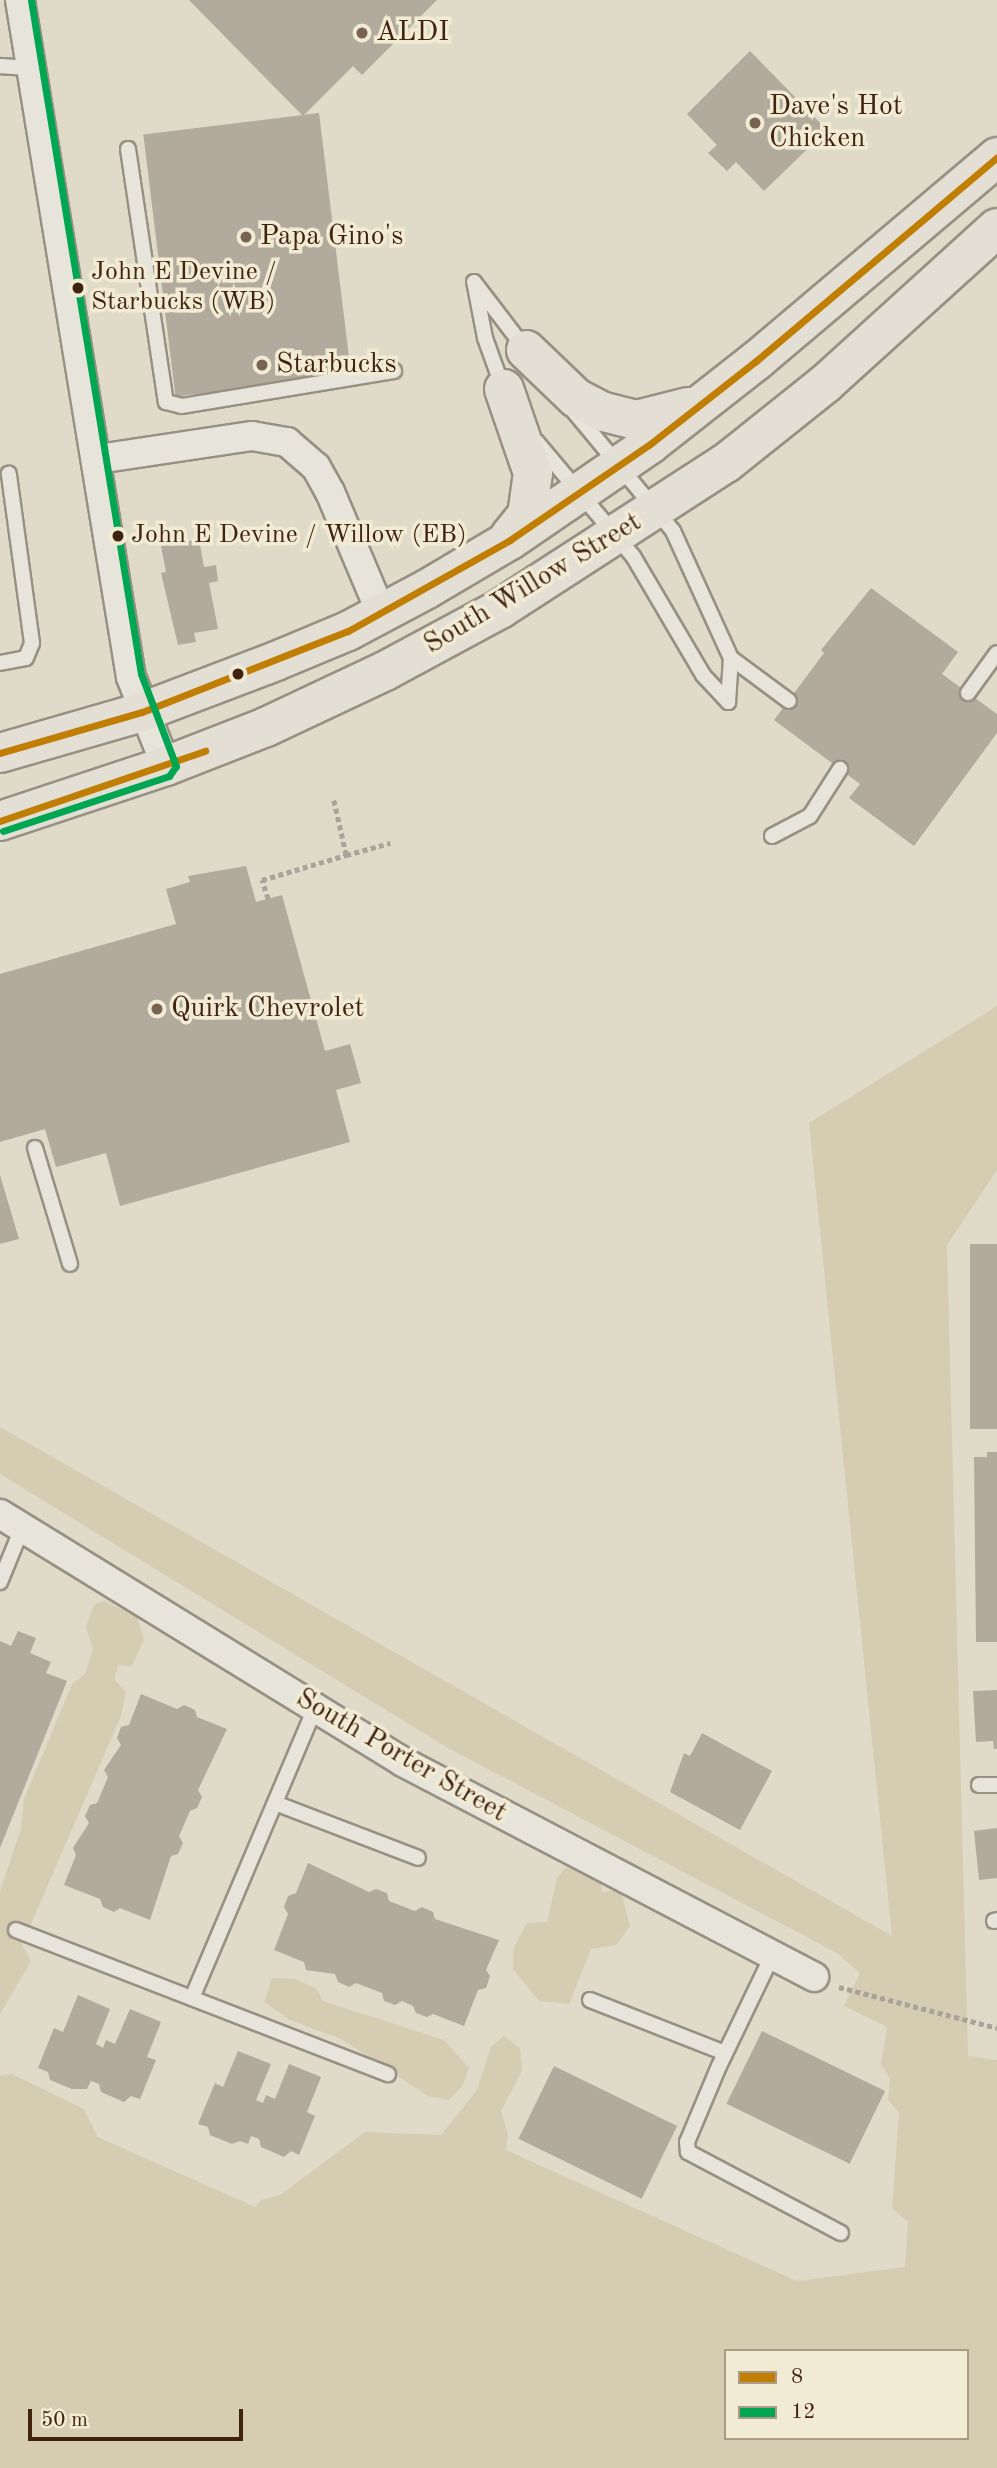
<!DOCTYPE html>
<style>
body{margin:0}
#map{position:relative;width:997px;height:2468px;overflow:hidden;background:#e0dac8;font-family:"Old Standard TT",serif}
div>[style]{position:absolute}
.green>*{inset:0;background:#d6ccb2}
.building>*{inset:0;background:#b1aa9d;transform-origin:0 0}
.path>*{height:4.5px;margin-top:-2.25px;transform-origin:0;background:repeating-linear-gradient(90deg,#a9a39a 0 5px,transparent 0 8.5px)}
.roads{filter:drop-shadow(2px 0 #979083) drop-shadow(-2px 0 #979083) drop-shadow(0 2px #979083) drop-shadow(0 -2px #979083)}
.lane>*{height:14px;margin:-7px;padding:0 7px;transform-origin:7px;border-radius:7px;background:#e7e4db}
.street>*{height:28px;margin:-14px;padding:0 14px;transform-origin:14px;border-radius:14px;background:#e7e4db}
.primary>*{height:38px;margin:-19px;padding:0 19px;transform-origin:19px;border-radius:19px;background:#e3dfd5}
.bus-1>*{height:7px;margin:-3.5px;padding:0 3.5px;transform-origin:3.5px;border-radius:3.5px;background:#c07e05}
.bus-2>*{height:7px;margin:-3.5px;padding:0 3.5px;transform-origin:3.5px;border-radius:3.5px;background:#00a651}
.dots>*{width:19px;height:19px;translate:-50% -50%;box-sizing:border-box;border:4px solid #f2ebd4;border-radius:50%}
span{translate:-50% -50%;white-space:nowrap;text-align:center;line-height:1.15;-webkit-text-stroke:7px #f2ebd4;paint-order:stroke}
.bus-label{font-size:26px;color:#402211}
.left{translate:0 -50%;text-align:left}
.poi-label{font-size:28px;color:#402211}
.street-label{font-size:28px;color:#402211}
.legend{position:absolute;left:724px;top:2349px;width:245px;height:91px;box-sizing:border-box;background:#f2ebd4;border:2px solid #ab9b86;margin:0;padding:9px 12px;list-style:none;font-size:21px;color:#402211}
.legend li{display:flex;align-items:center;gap:14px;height:35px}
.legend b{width:35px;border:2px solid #ab9b86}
.scale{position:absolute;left:28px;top:2409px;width:215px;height:32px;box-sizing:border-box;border:4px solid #402211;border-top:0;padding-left:9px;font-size:21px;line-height:24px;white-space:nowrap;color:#402211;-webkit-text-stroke:5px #f2ebd4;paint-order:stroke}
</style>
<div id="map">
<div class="green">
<div style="clip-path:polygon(evenodd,997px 1006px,997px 1170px,947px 1245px,968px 2056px,997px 2060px,997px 2468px,0 2468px,0 2075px,12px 2074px,84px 2109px,98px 2137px,255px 2207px,261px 2200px,280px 2195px,365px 2132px,441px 2135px,477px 2090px,491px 2047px,504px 2036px,520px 2048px,522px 2071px,501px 2111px,508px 2134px,506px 2150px,797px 2281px,905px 2267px,908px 2222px,892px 2208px,899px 2113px,888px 2100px,890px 2079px,881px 2064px,887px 2027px,844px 2006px,860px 1973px,837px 1953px,448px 1748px,0 1474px,0 1427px,892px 1936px,809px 1123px,997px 1006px,726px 2351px,967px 2351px,967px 2438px,726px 2438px,726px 2351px)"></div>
<div style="clip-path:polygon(104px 1601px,137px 1616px,144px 1640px,132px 1666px,118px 1665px,114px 1679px,126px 1692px,121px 1716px,22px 1945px,31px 1961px,0 2014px,0 1892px,21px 1828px,24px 1799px,72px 1684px,85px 1674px,93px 1649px,86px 1627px,94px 1605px)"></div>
<div style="clip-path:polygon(566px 1867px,601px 1882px,602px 1893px,614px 1890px,622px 1895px,630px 1926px,616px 1945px,591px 1949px,569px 2004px,539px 2001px,513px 1969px,513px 1949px,527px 1923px,547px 1922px,557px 1878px)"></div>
<div style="clip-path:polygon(272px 1978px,295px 1979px,317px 1989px,323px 2001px,444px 2040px,469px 2068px,462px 2087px,448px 2100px,428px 2096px,341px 2039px,290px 2020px,264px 2002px)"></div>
</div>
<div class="building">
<div style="clip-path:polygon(189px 0,437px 0,362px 75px,353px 66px,303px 116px)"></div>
<div style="clip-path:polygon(750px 51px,827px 130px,764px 191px,736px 162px,727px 171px,708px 153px,717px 145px,687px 114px)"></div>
<div style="left:319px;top:113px;width:264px;height:177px;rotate:83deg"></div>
<div style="clip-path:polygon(199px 539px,204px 567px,216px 565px,218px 581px,209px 583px,218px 629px,194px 633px,196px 642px,178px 645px,161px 573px,166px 572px,161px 546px)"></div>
<div style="clip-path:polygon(871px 588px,958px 652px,942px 674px,997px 714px,997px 733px,914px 846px,849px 798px,860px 784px,774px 720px,824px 653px,821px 650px)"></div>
<div style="clip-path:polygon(246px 866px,256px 902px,282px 895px,325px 1051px,350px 1044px,361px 1083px,336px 1090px,350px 1142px,120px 1206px,106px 1153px,56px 1167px,45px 1129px,0 1142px,0 974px,176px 924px,166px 889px,190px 882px,188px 876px)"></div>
<div style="clip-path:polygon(0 1175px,19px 1239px,0 1244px)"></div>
<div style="left:970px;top:1244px;width:27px;height:185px"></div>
<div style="clip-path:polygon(987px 1452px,997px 1452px,997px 1642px,976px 1642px,974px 1457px,987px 1457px)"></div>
<div style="clip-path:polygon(18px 1631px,36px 1638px,30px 1653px,51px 1662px,46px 1673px,67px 1681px,0 1848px,0 1641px,11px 1646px)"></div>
<div style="clip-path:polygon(997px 1690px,997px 1749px,994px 1749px,993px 1741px,976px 1742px,973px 1691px)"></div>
<div style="clip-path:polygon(141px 1694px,177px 1709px,184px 1705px,195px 1710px,197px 1717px,227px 1729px,198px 1790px,202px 1797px,197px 1808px,190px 1811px,179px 1836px,183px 1843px,178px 1854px,171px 1856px,150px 1920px,120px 1908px,114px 1912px,103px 1907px,100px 1899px,64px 1885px,76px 1855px,73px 1848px,89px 1823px,85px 1816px,90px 1805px,97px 1803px,108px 1777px,104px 1770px,121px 1745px,117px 1738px,121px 1727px,129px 1725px)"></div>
<div style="clip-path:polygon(702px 1733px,772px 1771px,740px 1830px,670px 1792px,684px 1753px,690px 1756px)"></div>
<div style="clip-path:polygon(997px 1828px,997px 1878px,979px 1880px,974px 1831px)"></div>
<div style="clip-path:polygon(308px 1863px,369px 1892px,376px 1889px,387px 1893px,389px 1901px,415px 1911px,422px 1907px,433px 1912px,435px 1919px,499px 1940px,486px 1970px,490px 1976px,486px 1988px,478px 1990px,464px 2026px,433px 2014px,427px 2017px,416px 2013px,413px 2006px,402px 2001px,395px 2005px,384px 2001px,382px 1993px,356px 1983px,349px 1987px,338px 1982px,335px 1974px,306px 1970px,304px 1962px,274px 1950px,288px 1914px,284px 1907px,288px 1896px,296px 1893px)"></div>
<div style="clip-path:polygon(78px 1995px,110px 2009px,96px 2044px,103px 2048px,106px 2040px,115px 2044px,130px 2009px,161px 2022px,147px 2057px,156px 2060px,140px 2099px,131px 2096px,124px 2102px,101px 2092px,99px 2084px,91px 2081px,87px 2089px,72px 2089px,50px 2080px,48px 2072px,38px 2068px,54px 2028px,63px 2032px)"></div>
<div style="left:762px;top:2031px;width:137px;height:81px;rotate:26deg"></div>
<div style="clip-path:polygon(238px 2051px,271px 2064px,256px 2100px,263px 2103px,266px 2095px,275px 2099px,289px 2064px,321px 2077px,307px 2112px,315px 2116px,299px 2155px,291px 2151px,284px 2157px,261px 2147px,259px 2139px,251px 2136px,248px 2144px,240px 2141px,232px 2144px,210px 2135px,208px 2127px,198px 2124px,215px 2083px,223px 2087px)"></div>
<div style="left:554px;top:2066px;width:137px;height:81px;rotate:26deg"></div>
</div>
<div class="path">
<div style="left:346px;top:855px;width:46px;rotate:-15.3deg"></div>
<div style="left:268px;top:899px;width:20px;rotate:-108deg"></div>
<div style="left:262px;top:880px;width:88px;rotate:-16.6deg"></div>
<div style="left:346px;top:855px;width:58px;rotate:-102.8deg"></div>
<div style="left:839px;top:1987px;width:163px;rotate:14.5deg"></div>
</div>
<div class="roads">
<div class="lane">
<div style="left:0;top:66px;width:32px;rotate:4deg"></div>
<div style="left:128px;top:149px;width:256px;rotate:81.5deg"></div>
<div style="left:166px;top:402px;width:16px;rotate:14deg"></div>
<div style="left:182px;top:406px;width:215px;rotate:-9.4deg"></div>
<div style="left:474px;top:282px;width:86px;rotate:52.6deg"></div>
<div style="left:475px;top:286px;width:53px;rotate:79.1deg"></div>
<div style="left:485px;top:338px;width:53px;rotate:70.2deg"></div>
<div style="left:571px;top:408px;width:160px;rotate:50.3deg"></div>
<div style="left:673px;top:531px;width:140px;rotate:65.5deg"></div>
<div style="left:731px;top:658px;width:44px;rotate:93.9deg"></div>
<div style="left:536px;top:441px;width:150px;rotate:49.9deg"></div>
<div style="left:633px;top:556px;width:138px;rotate:59.5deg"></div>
<div style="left:703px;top:675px;width:37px;rotate:47deg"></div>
<div style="left:731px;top:658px;width:72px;rotate:36.6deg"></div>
<div style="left:0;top:663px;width:26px;rotate:-11deg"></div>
<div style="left:26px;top:658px;width:16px;rotate:-68deg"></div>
<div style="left:32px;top:643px;width:171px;rotate:-97.8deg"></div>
<div style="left:968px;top:693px;width:49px;rotate:-54.1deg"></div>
<div style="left:772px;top:836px;width:43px;rotate:-27.8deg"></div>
<div style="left:810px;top:816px;width:56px;rotate:-57.4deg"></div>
<div style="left:35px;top:1148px;width:121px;rotate:73.2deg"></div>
<div style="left:0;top:1582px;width:58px;rotate:-67.8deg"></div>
<div style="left:979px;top:1785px;width:18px"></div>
<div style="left:275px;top:1803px;width:153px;rotate:21deg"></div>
<div style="left:994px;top:1921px;width:3px;rotate:-18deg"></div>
<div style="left:16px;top:1930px;width:399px;rotate:21.2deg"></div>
<div style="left:772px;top:1956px;width:122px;rotate:115.7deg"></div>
<div style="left:719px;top:2066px;width:82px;rotate:112.8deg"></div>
<div style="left:687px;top:2142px;width:10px;rotate:84deg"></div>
<div style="left:688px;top:2152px;width:173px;rotate:27.9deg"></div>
<div style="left:192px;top:1998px;width:315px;rotate:-67deg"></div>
<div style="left:590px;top:2000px;width:145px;rotate:21.4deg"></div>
</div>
<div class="street">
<div style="left:20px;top:0;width:686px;rotate:80.69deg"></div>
<div style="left:131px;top:677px;width:96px;rotate:68.5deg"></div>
<div style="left:98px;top:459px;width:156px;rotate:-8.5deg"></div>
<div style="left:252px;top:436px;width:36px;rotate:10deg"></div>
<div style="left:287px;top:442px;width:38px;rotate:41deg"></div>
<div style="left:316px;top:467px;width:29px;rotate:61deg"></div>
<div style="left:330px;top:492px;width:131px;rotate:67.1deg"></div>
<div style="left:0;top:1514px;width:473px;rotate:31.6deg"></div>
<div style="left:403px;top:1762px;width:464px;rotate:27.6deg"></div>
</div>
<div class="primary">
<div style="left:526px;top:350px;width:69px;rotate:43.8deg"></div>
<div style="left:576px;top:398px;width:31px;rotate:27deg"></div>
<div style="left:604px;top:412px;width:34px;rotate:14deg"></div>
<div style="left:637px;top:420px;width:53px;rotate:-14.3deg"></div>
<div style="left:504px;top:389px;width:89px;rotate:71deg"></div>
<div style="left:533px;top:473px;width:42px;rotate:98.1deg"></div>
<div style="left:527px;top:515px;width:27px;rotate:129deg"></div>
<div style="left:0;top:753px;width:148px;rotate:-16.1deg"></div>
<div style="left:142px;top:712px;width:143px;rotate:-20.8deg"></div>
<div style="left:276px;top:661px;width:78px;rotate:-22.6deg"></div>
<div style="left:348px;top:631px;width:89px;rotate:-28deg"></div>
<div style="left:427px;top:589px;width:96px;rotate:-30.6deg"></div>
<div style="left:510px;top:540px;width:170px;rotate:-34.4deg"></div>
<div style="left:650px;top:444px;width:135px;rotate:-38.1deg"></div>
<div style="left:756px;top:361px;width:316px;rotate:-40.2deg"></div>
<div style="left:0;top:821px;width:175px;rotate:-18.3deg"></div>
<div style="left:166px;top:766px;width:107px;rotate:-21.3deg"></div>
<div style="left:266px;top:727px;width:132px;rotate:-25.2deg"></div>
<div style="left:385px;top:671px;width:131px;rotate:-28.3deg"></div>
<div style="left:500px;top:609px;width:269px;rotate:-32.9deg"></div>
<div style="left:726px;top:463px;width:127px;rotate:-38.6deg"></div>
<div style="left:825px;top:384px;width:232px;rotate:-42.2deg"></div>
</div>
</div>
<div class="bus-1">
<div style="left:0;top:753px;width:148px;rotate:-16.1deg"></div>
<div style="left:142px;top:712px;width:221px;rotate:-21.5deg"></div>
<div style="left:348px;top:631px;width:186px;rotate:-29.3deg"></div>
<div style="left:510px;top:540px;width:170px;rotate:-34.4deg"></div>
<div style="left:650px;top:444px;width:135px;rotate:-38.1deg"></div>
<div style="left:756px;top:361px;width:316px;rotate:-40.2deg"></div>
<div style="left:0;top:821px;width:217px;rotate:-18.9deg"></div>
</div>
<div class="bus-2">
<div style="left:3px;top:831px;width:175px;rotate:-18.3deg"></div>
<div style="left:169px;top:776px;width:12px;rotate:-55deg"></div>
<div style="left:176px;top:766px;width:98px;rotate:-110.8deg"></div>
<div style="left:141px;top:674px;width:683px;rotate:-99.27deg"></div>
</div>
<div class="dots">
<div style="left:362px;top:33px;background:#786251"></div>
<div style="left:755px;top:123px;background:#786251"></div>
<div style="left:246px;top:237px;background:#786251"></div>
<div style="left:78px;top:288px;background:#402211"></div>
<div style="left:262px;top:365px;background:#786251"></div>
<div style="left:118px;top:536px;background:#402211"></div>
<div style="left:238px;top:674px;background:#402211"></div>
<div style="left:157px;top:1009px;background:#786251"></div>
</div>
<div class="bus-label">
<span class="left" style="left:91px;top:288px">John E Devine /<br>Starbucks (WB)</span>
<span class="left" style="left:131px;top:536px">John E Devine / Willow (EB)</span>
</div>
<div class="poi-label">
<span class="left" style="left:376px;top:33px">ALDI</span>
<span class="left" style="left:769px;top:123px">Dave's Hot<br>Chicken</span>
<span class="left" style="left:260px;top:237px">Papa Gino's</span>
<span class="left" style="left:276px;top:365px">Starbucks</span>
<span class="left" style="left:171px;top:1009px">Quirk Chevrolet</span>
</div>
<div class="street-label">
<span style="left:533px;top:584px;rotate:-31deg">South Willow Street</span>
<span style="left:401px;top:1756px;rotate:30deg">South Porter Street</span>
</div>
<ul class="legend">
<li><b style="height:9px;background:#c07e05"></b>8</li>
<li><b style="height:9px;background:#00a651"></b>12</li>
</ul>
<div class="scale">50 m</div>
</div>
